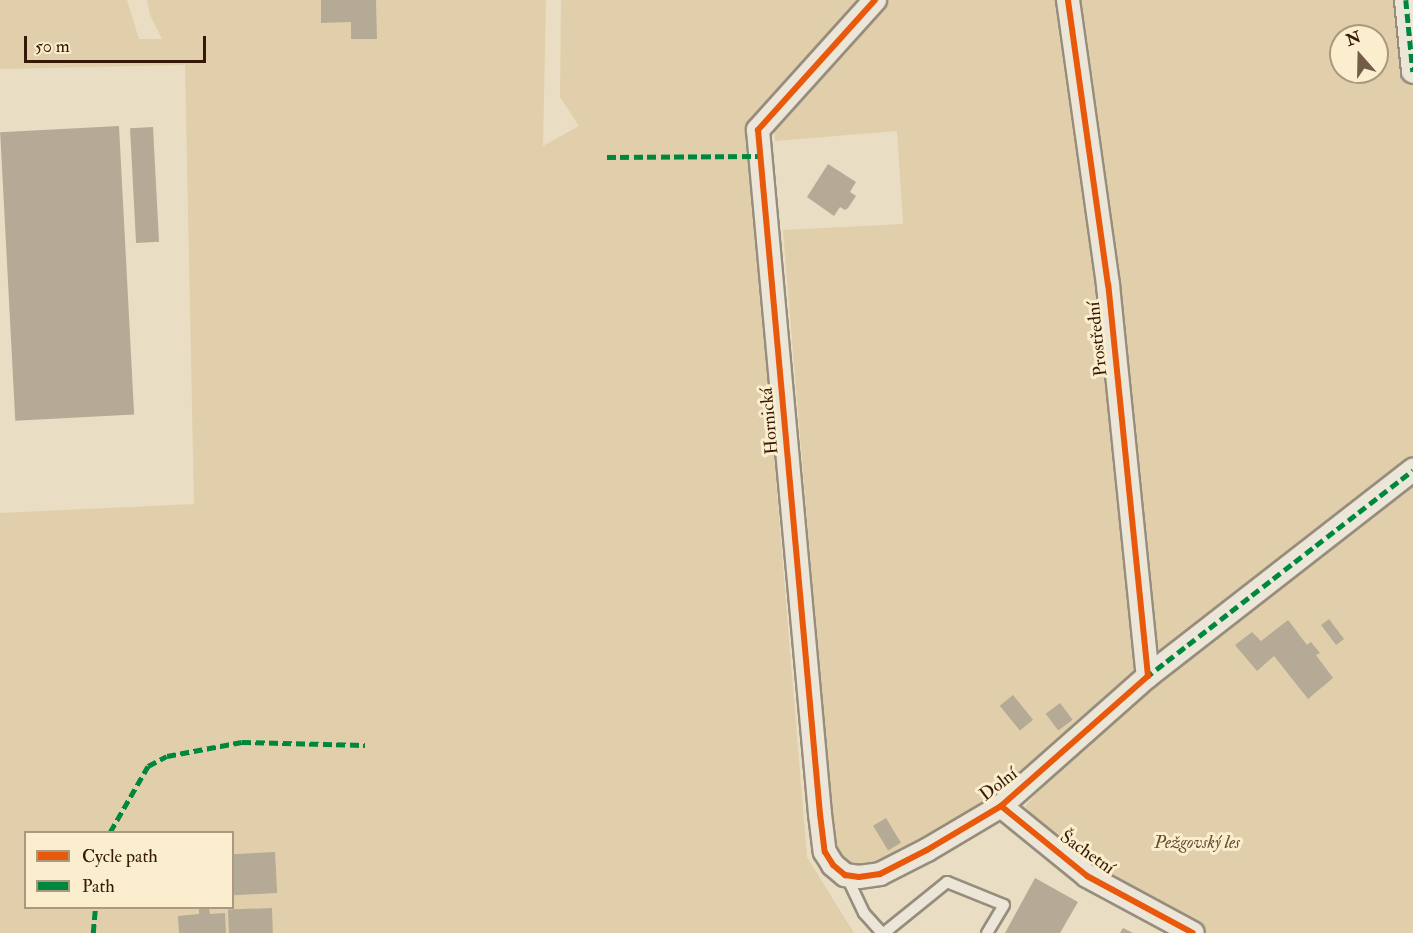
<!DOCTYPE html>
<meta charset="utf-8">
<style>
body{margin:0}
#map{position:relative;width:1413px;height:933px;overflow:hidden;background:#e9dec3;font-family:"IM FELL Double Pica",serif}
div>[style]{position:absolute}
.green>*{inset:0;background:#e0cfaa}
.building>*{inset:0;background:#b4aa96;transform-origin:0 0}
.roads{filter:drop-shadow(2px 0 #978d7c) drop-shadow(-2px 0 #978d7c) drop-shadow(0 2px #978d7c) drop-shadow(0 -2px #978d7c)}
.service>*{height:10px;margin:-5px;padding:0 5px;transform-origin:5px;border-radius:5px;background:#ece6d9}
.minor>*{height:22px;margin:-11px;padding:0 11px;transform-origin:11px;border-radius:11px;background:#ece6d9}
.quiet>*{height:4.5px;margin-top:-2.25px;transform-origin:0;background:repeating-linear-gradient(90deg,#00873e 0 9px,transparent 0 13.5px)}
.cycleway>*{height:6px;margin:-3px;padding:0 3px;transform-origin:3px;border-radius:3px;background:#e8590c}
span{translate:-50% -50%;white-space:nowrap;text-align:center;line-height:1.15;-webkit-text-stroke:6px #fbeece;paint-order:stroke}
.street-label{font-size:18px;color:#351805}
.park-label{font-size:18px;color:#664b30;font-style:italic}
.legend{position:absolute;left:24px;top:831px;width:210px;height:78px;box-sizing:border-box;background:#fbeece;border:2px solid #ac987e;margin:0;padding:8px 10px;list-style:none;font-size:18px;color:#351805}
.legend li{display:flex;align-items:center;gap:12px;height:30px}
.legend b{width:30px;border:2px solid #ac987e}
.north{position:absolute;left:1329px;top:24px;width:60px;height:60px;box-sizing:border-box;background:#fbeece;border:2px solid #ac987e;border-radius:50%;rotate:340deg;font-size:16px;font-weight:700;line-height:24px;text-align:center;color:#351805}
.north::after{content:'';display:block;margin:auto;width:21px;height:27px;background:#745d48;clip-path:polygon(50% 0,100% 100%,50% 72%,0 100%)}
.scale{position:absolute;left:24px;top:36px;width:182px;height:27px;box-sizing:border-box;border:3px solid #351805;border-top:0;padding-left:8px;font-size:18px;line-height:21px;white-space:nowrap;color:#351805;-webkit-text-stroke:4px #fbeece;paint-order:stroke}
</style>
<div id="map">
<div class="green">
<div style="clip-path:polygon(evenodd,0 0,127px 0,139px 39px,162px 39px,150px 15px,147px 0,546px 0,543px 146px,579px 126px,560px 97px,561px 0,859px 0,747px 128px,807px 857px,854px 933px,0 933px,0 513px,194px 504px,185px 65px,0 69px,0 0,26px 832px,232px 832px,232px 908px,26px 908px,26px 832px)"></div>
<div style="clip-path:polygon(evenodd,887px 0,1406px 0,1413px 72px,1413px 470px,927px 850px,859px 868px,835px 858px,783px 230px,903px 224px,897px 131px,775px 141px,774px 124px,887px 0,1341px 36px,1377px 36px,1377px 72px,1341px 72px,1341px 36px)"></div>
<div style="clip-path:polygon(1413px 478px,1413px 933px,1200px 933px,1107px 879px,1042px 826px,1025px 806px,1063px 765px,1161px 681px,1210px 645px)"></div>
</div>
<div class="building">
<div style="clip-path:polygon(321px 0,376px 0,377px 39px,351px 39px,351px 22px,321px 23px)"></div>
<div style="left:119px;top:126px;width:289px;height:119px;rotate:87deg"></div>
<div style="left:153px;top:127px;width:115px;height:23px;rotate:87deg"></div>
<div style="clip-path:polygon(828px 164px,856px 182px,850px 192px,856px 196px,848px 208px,845px 210px,840px 207px,834px 216px,807px 197px)"></div>
<div style="left:1329px;top:619px;width:25px;height:10px;rotate:53deg"></div>
<div style="clip-path:polygon(1288px 620px,1307px 645px,1311px 642px,1320px 653px,1316px 655px,1333px 678px,1308px 699px,1274px 656px,1257px 671px,1235px 645px,1252px 632px,1261px 641px)"></div>
<div style="left:1013px;top:695px;width:32px;height:17px;rotate:51deg"></div>
<div style="left:1060px;top:703px;width:21px;height:18px;rotate:53deg"></div>
<div style="left:886px;top:818px;width:29px;height:15px;rotate:59deg"></div>
<div style="left:275px;top:852px;width:41px;height:43px;rotate:87deg"></div>
<div style="clip-path:polygon(1035px 878px,1078px 902px,1060px 933px,1005px 933px)"></div>
<div style="clip-path:polygon(199px 908px,209px 908px,210px 914px,225px 913px,226px 933px,179px 933px,178px 916px,199px 914px)"></div>
<div style="left:272px;top:908px;width:25px;height:44px;rotate:88deg"></div>
<div style="clip-path:polygon(1123px 928px,1133px 933px,1120px 933px)"></div>
</div>
<div class="roads">
<div class="service">
<div style="left:846px;top:875px;width:42px;rotate:64.7deg"></div>
<div style="left:864px;top:913px;width:27px;rotate:48deg"></div>
<div style="left:884px;top:933px;width:81px;rotate:-39deg"></div>
<div style="left:947px;top:882px;width:61px;rotate:22deg"></div>
<div style="left:1004px;top:905px;width:33px;rotate:121deg"></div>
</div>
<div class="minor">
<div style="left:875px;top:0;width:175px;rotate:132deg"></div>
<div style="left:758px;top:130px;width:687px;rotate:84.82deg"></div>
<div style="left:820px;top:814px;width:38px;rotate:83deg"></div>
<div style="left:825px;top:852px;width:15px;rotate:58deg"></div>
<div style="left:833px;top:865px;width:16px;rotate:40deg"></div>
<div style="left:845px;top:875px;width:14px;rotate:8deg"></div>
<div style="left:859px;top:877px;width:21px;rotate:-8deg"></div>
<div style="left:880px;top:874px;width:53px;rotate:-27.1deg"></div>
<div style="left:927px;top:850px;width:86px;rotate:-30.7deg"></div>
<div style="left:1001px;top:806px;width:196px;rotate:-41.5deg"></div>
<div style="left:1148px;top:676px;width:336px;rotate:-37.9deg"></div>
<div style="left:1068px;top:0;width:288px;rotate:82deg"></div>
<div style="left:1108px;top:285px;width:393px;rotate:84.2deg"></div>
<div style="left:1406px;top:0;width:72px;rotate:84.4deg"></div>
<div style="left:1001px;top:806px;width:111px;rotate:39.1deg"></div>
<div style="left:1087px;top:876px;width:120px;rotate:28.3deg"></div>
</div>
</div>
<div class="quiet">
<div style="left:1406px;top:0;width:72px;rotate:84.4deg"></div>
<div style="left:607px;top:157px;width:154px;rotate:-0.4deg"></div>
<div style="left:1145px;top:678px;width:339px;rotate:-37.8deg"></div>
<div style="left:110px;top:832px;width:76px;rotate:-60.1deg"></div>
<div style="left:148px;top:766px;width:21px;rotate:-28deg"></div>
<div style="left:167px;top:756px;width:76px;rotate:-10.6deg"></div>
<div style="left:242px;top:742px;width:123px;rotate:1.4deg"></div>
<div style="left:93px;top:933px;width:25px;rotate:-85deg"></div>
</div>
<div class="cycleway">
<div style="left:875px;top:0;width:175px;rotate:132deg"></div>
<div style="left:758px;top:130px;width:687px;rotate:84.82deg"></div>
<div style="left:820px;top:814px;width:38px;rotate:83deg"></div>
<div style="left:825px;top:852px;width:15px;rotate:58deg"></div>
<div style="left:833px;top:865px;width:16px;rotate:40deg"></div>
<div style="left:845px;top:875px;width:14px;rotate:8deg"></div>
<div style="left:859px;top:877px;width:21px;rotate:-8deg"></div>
<div style="left:880px;top:874px;width:53px;rotate:-27.1deg"></div>
<div style="left:927px;top:850px;width:86px;rotate:-30.7deg"></div>
<div style="left:1001px;top:806px;width:196px;rotate:-41.5deg"></div>
<div style="left:1148px;top:676px;width:393px;rotate:-95.8deg"></div>
<div style="left:1108px;top:285px;width:288px;rotate:-98deg"></div>
<div style="left:1001px;top:806px;width:111px;rotate:39.1deg"></div>
<div style="left:1087px;top:876px;width:120px;rotate:28.3deg"></div>
</div>
<div class="street-label">
<span style="left:1098px;top:339px;rotate:-96deg">Prostřední</span>
<span style="left:770px;top:421px;rotate:-95deg">Hornická</span>
<span style="left:999px;top:785px;rotate:-38deg">Dolní</span>
<span style="left:1087px;top:853px;rotate:35deg">Šachetní</span>
</div>
<div class="park-label">
<span style="left:1197px;top:843px">Pežgovský les</span>
</div>
<ul class="legend">
<li><b style="height:8px;background:#e8590c"></b>Cycle path</li>
<li><b style="height:8px;background:#00873e"></b>Path</li>
</ul>
<div class="north">N</div>
<div class="scale">50 m</div>
</div>
